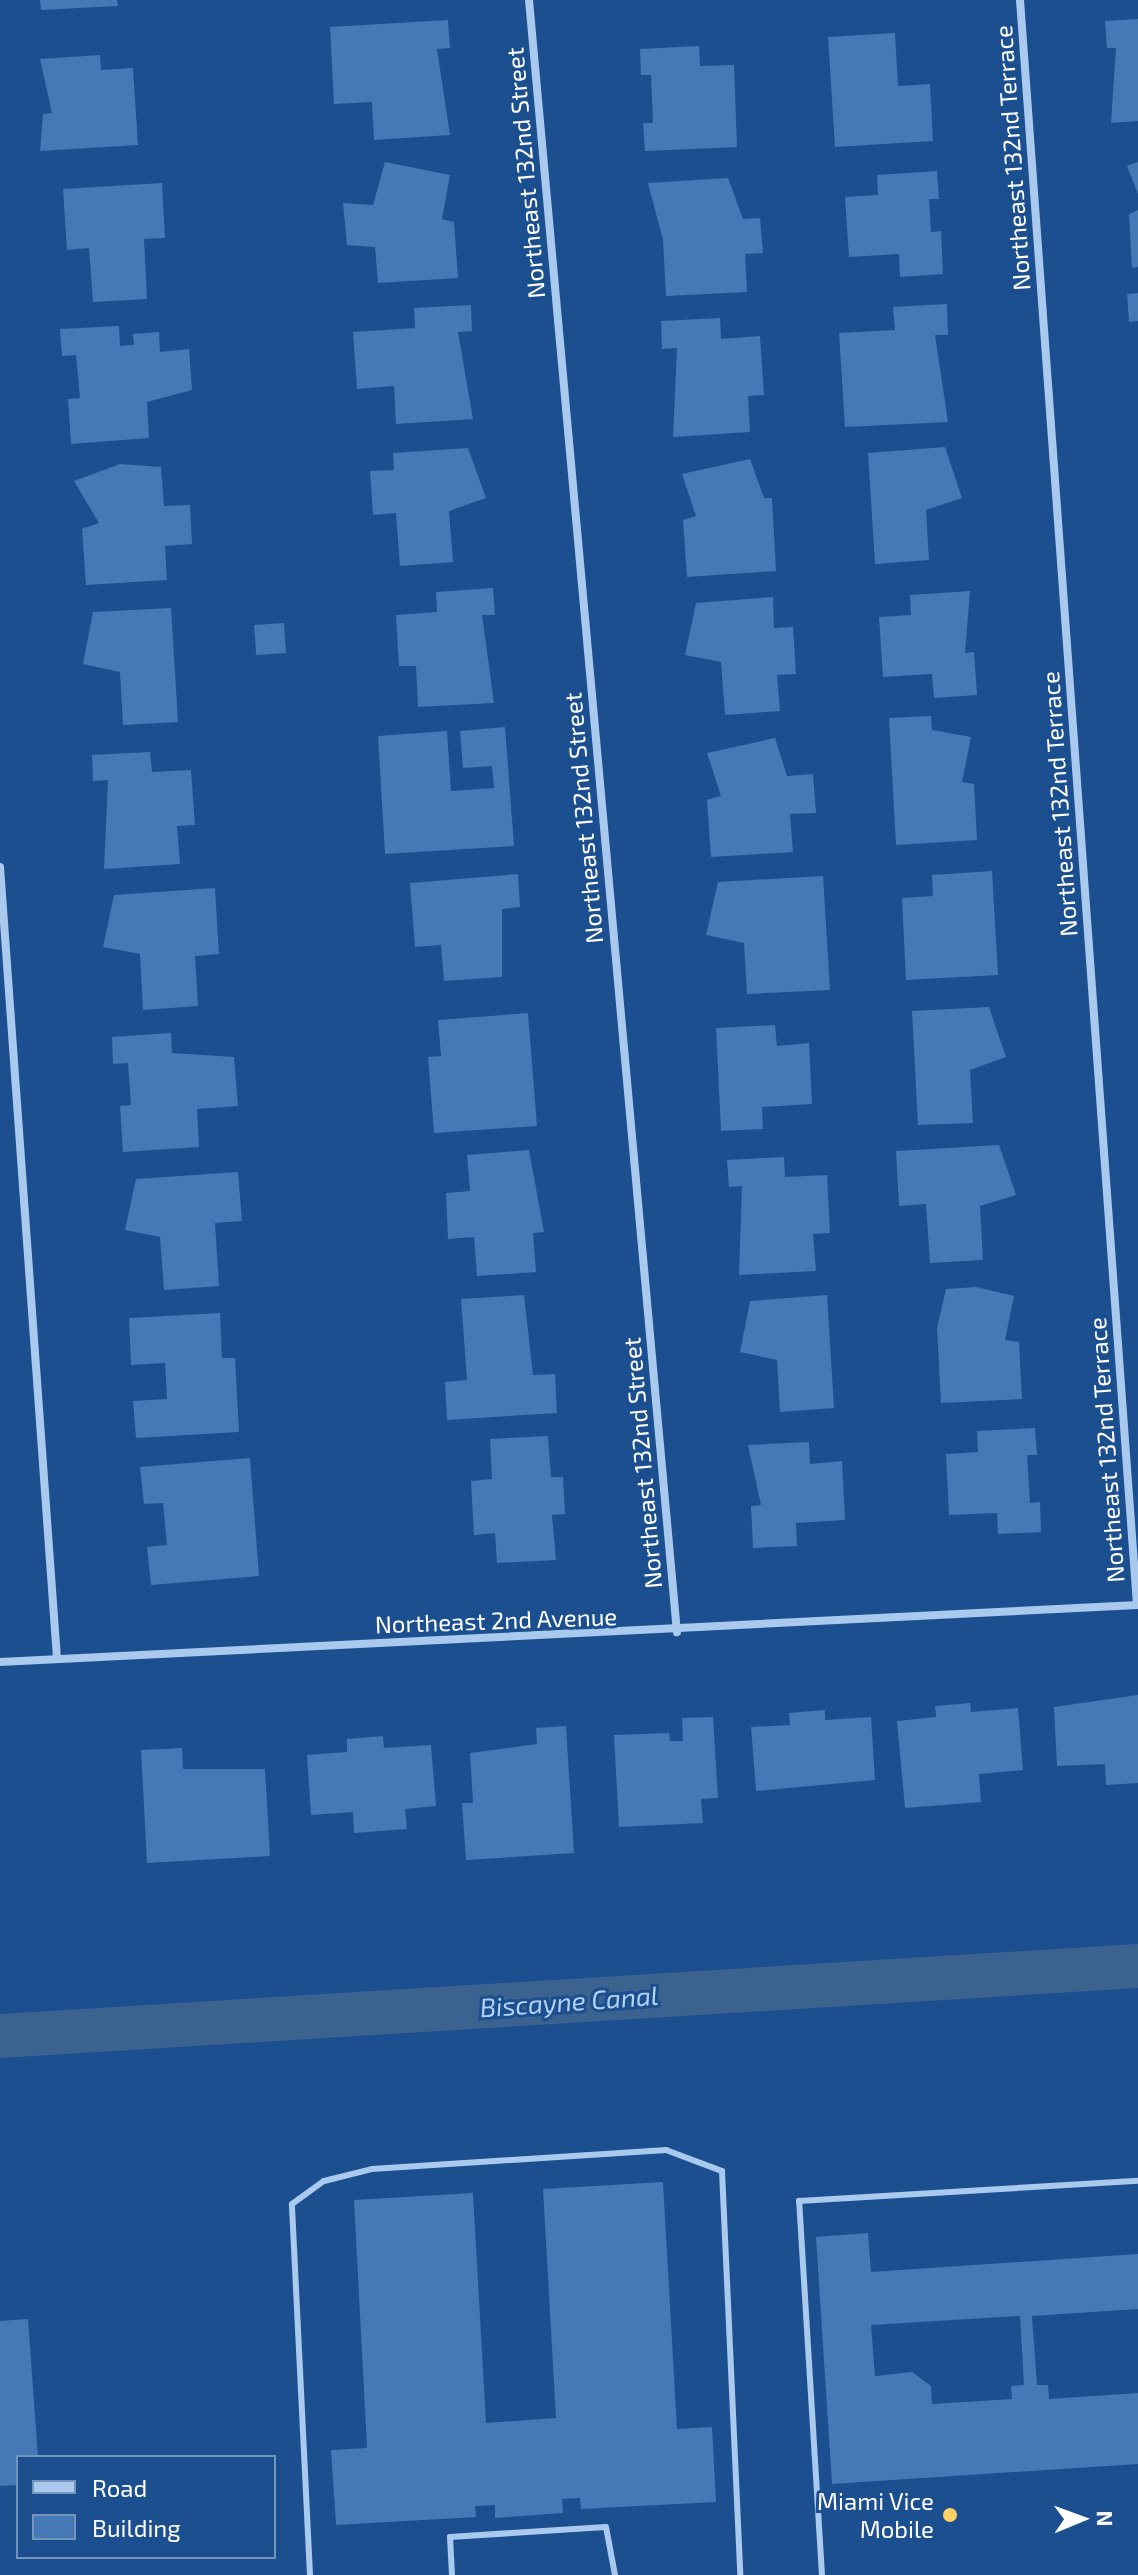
<!DOCTYPE html>
<style>
body{margin:0}
#map{position:relative;width:1138px;height:2575px;overflow:hidden;background:#1b4f8f;font-family:"Exo 2",sans-serif}
div>[style]{position:absolute}
.canal>*{height:44px;margin:-22px;padding:0 22px;transform-origin:22px;border-radius:22px;background:#3c6290}
.building>*{inset:0;background:#4478b7;transform-origin:0 0}
.service>*{height:6px;margin:-3px;padding:0 3px;transform-origin:3px;border-radius:3px;background:#a9c9ee}
.minor>*{height:8px;margin:-4px;padding:0 4px;transform-origin:4px;border-radius:4px;background:#a9c9ee}
.dots>*{width:22px;height:22px;translate:-50% -50%;box-sizing:border-box;border:4px solid #1b4f8f;border-radius:50%}
span{translate:-50% -50%;white-space:nowrap;text-align:center;line-height:1.15;-webkit-text-stroke:6px #1b4f8f;paint-order:stroke}
.street-label{font-size:24px;color:#fff}
.poi-label{font-size:24px;color:#fff}
.right{translate:-100% -50%;text-align:right}
.water-label{font-size:26px;color:#b5d3f5;font-style:italic}
.legend{position:absolute;left:16px;top:2455px;width:260px;height:104px;box-sizing:border-box;background:#1b4f8f;border:2px solid #7695bc;margin:0;padding:10px 14px;list-style:none;font-size:24px;color:#fff}
.legend li{display:flex;align-items:center;gap:16px;height:40px}
.legend b{width:40px;border:2px solid #7695bc}
.north{position:absolute;left:1042px;top:2479px;width:80px;height:80px;-webkit-text-stroke:6px #1b4f8f;paint-order:stroke;rotate:89deg;font-size:22px;font-weight:700;line-height:32px;text-align:center;color:#fff}
.north::after{content:'';display:block;margin:auto;width:28px;height:36px;background:#fff;clip-path:polygon(50% 0,100% 100%,50% 72%,0 100%)}
</style>
<div id="map">
<div class="canal">
<div style="left:0;top:2036px;width:1140px;rotate:-3.52deg"></div>
</div>
<div class="building">
<div style="clip-path:polygon(40px 0,117px 0,118px 6px,41px 10px)"></div>
<div style="clip-path:polygon(1138px 19px,1138px 121px,1111px 123px,1116px 48px,1107px 48px,1105px 21px)"></div>
<div style="clip-path:polygon(448px 20px,450px 48px,437px 49px,450px 135px,374px 140px,372px 102px,334px 104px,330px 27px)"></div>
<div style="clip-path:polygon(895px 33px,898px 86px,930px 84px,933px 141px,835px 147px,828px 37px)"></div>
<div style="clip-path:polygon(699px 46px,700px 66px,734px 65px,737px 147px,645px 151px,643px 123px,653px 123px,651px 75px,641px 75px,640px 49px)"></div>
<div style="clip-path:polygon(100px 55px,101px 70px,133px 68px,138px 145px,40px 151px,43px 114px,52px 113px,40px 59px)"></div>
<div style="clip-path:polygon(385px 162px,450px 175px,442px 219px,454px 222px,458px 278px,378px 283px,375px 247px,347px 245px,343px 203px,373px 205px)"></div>
<div style="clip-path:polygon(1138px 162px,1138px 194px,1127px 166px)"></div>
<div style="clip-path:polygon(937px 171px,939px 199px,929px 199px,931px 232px,941px 231px,943px 274px,900px 277px,899px 254px,849px 257px,845px 197px,878px 195px,877px 175px)"></div>
<div style="clip-path:polygon(728px 178px,743px 219px,760px 218px,763px 253px,745px 254px,747px 292px,666px 296px,663px 240px,648px 183px)"></div>
<div style="clip-path:polygon(162px 183px,165px 238px,144px 239px,147px 299px,93px 302px,89px 248px,67px 250px,63px 189px)"></div>
<div style="clip-path:polygon(1138px 210px,1138px 267px,1132px 268px,1129px 214px)"></div>
<div style="clip-path:polygon(1138px 293px,1138px 321px,1129px 322px,1127px 294px)"></div>
<div style="clip-path:polygon(947px 304px,948px 335px,935px 335px,948px 422px,845px 427px,839px 333px,895px 330px,893px 307px)"></div>
<div style="clip-path:polygon(471px 305px,472px 331px,458px 332px,473px 419px,396px 424px,394px 386px,357px 389px,353px 332px,415px 328px,414px 308px)"></div>
<div style="clip-path:polygon(720px 318px,721px 339px,760px 336px,764px 395px,748px 396px,750px 432px,673px 437px,677px 348px,662px 349px,661px 321px)"></div>
<div style="clip-path:polygon(119px 326px,120px 346px,134px 345px,133px 334px,159px 332px,160px 352px,189px 349px,192px 390px,147px 402px,149px 438px,71px 444px,68px 399px,80px 398px,76px 355px,62px 356px,60px 329px)"></div>
<div style="clip-path:polygon(945px 447px,962px 498px,926px 510px,929px 560px,875px 564px,868px 453px)"></div>
<div style="clip-path:polygon(468px 448px,486px 498px,449px 511px,453px 562px,400px 566px,396px 513px,373px 515px,370px 471px,394px 470px,393px 453px)"></div>
<div style="clip-path:polygon(750px 459px,764px 498px,772px 498px,776px 571px,687px 577px,683px 520px,696px 516px,682px 474px)"></div>
<div style="clip-path:polygon(120px 464px,161px 467px,164px 506px,190px 505px,192px 544px,165px 546px,167px 580px,86px 585px,82px 529px,99px 523px,74px 481px)"></div>
<div style="clip-path:polygon(493px 588px,495px 615px,482px 615px,494px 703px,418px 707px,416px 666px,399px 666px,396px 615px,437px 612px,436px 592px)"></div>
<div style="clip-path:polygon(970px 591px,965px 653px,974px 652px,977px 695px,934px 698px,932px 674px,883px 677px,879px 617px,911px 615px,910px 595px)"></div>
<div style="clip-path:polygon(773px 597px,774px 628px,793px 627px,796px 674px,777px 675px,780px 711px,725px 715px,721px 662px,685px 655px,696px 603px)"></div>
<div style="clip-path:polygon(171px 608px,178px 722px,123px 725px,120px 672px,83px 664px,93px 612px)"></div>
<div style="left:284px;top:623px;width:30px;height:30px;rotate:86deg"></div>
<div style="clip-path:polygon(931px 716px,932px 730px,971px 737px,962px 782px,974px 784px,977px 840px,896px 845px,889px 718px)"></div>
<div style="clip-path:polygon(505px 727px,514px 846px,385px 854px,378px 736px,447px 731px,451px 791px,494px 788px,492px 766px,463px 768px,460px 731px)"></div>
<div style="clip-path:polygon(775px 738px,787px 776px,813px 774px,816px 813px,790px 814px,793px 852px,711px 857px,707px 800px,721px 796px,707px 753px)"></div>
<div style="clip-path:polygon(150px 752px,152px 772px,191px 770px,195px 825px,177px 826px,180px 864px,104px 869px,108px 780px,93px 781px,92px 755px)"></div>
<div style="clip-path:polygon(992px 871px,998px 975px,906px 980px,902px 898px,933px 896px,932px 875px)"></div>
<div style="clip-path:polygon(518px 874px,520px 907px,502px 909px,502px 977px,444px 981px,441px 945px,415px 947px,410px 883px)"></div>
<div style="clip-path:polygon(823px 876px,830px 990px,747px 994px,744px 943px,706px 935px,718px 882px)"></div>
<div style="clip-path:polygon(215px 888px,219px 954px,195px 956px,198px 1006px,143px 1010px,140px 954px,103px 947px,114px 895px)"></div>
<div style="clip-path:polygon(989px 1007px,1006px 1057px,970px 1070px,973px 1123px,918px 1125px,912px 1011px)"></div>
<div style="clip-path:polygon(528px 1013px,537px 1126px,434px 1133px,428px 1057px,441px 1056px,438px 1020px)"></div>
<div style="clip-path:polygon(775px 1025px,777px 1046px,809px 1043px,812px 1104px,762px 1107px,763px 1129px,721px 1131px,716px 1028px)"></div>
<div style="clip-path:polygon(171px 1033px,172px 1053px,234px 1057px,238px 1106px,197px 1109px,199px 1147px,123px 1152px,120px 1106px,131px 1105px,128px 1063px,113px 1064px,112px 1037px)"></div>
<div style="clip-path:polygon(999px 1145px,1016px 1195px,980px 1206px,983px 1260px,930px 1263px,926px 1204px,899px 1206px,896px 1151px)"></div>
<div style="clip-path:polygon(529px 1150px,544px 1232px,533px 1233px,536px 1272px,477px 1276px,474px 1237px,448px 1239px,446px 1193px,470px 1191px,467px 1155px)"></div>
<div style="clip-path:polygon(784px 1157px,785px 1177px,827px 1175px,830px 1233px,813px 1234px,816px 1271px,739px 1275px,742px 1186px,729px 1187px,727px 1160px)"></div>
<div style="clip-path:polygon(238px 1172px,242px 1221px,215px 1223px,219px 1286px,164px 1290px,160px 1237px,125px 1230px,136px 1179px)"></div>
<div style="clip-path:polygon(976px 1287px,1014px 1296px,1005px 1340px,1019px 1342px,1022px 1399px,941px 1403px,937px 1328px,946px 1289px)"></div>
<div style="clip-path:polygon(524px 1295px,533px 1375px,555px 1374px,557px 1413px,447px 1420px,445px 1382px,467px 1380px,461px 1299px)"></div>
<div style="clip-path:polygon(827px 1295px,834px 1408px,780px 1412px,777px 1360px,740px 1352px,750px 1301px)"></div>
<div style="clip-path:polygon(220px 1313px,222px 1358px,235px 1358px,239px 1432px,136px 1438px,133px 1401px,167px 1399px,165px 1363px,131px 1365px,129px 1318px)"></div>
<div style="clip-path:polygon(1035px 1428px,1037px 1455px,1027px 1455px,1030px 1503px,1040px 1502px,1041px 1532px,998px 1534px,997px 1513px,949px 1515px,946px 1454px,978px 1452px,977px 1431px)"></div>
<div style="clip-path:polygon(548px 1436px,551px 1477px,563px 1477px,564px 1495px,565px 1514px,552px 1515px,556px 1560px,497px 1563px,495px 1533px,474px 1535px,471px 1481px,492px 1479px,490px 1439px)"></div>
<div style="clip-path:polygon(809px 1442px,810px 1464px,842px 1461px,845px 1520px,796px 1523px,797px 1546px,753px 1548px,751px 1506px,761px 1505px,748px 1445px)"></div>
<div style="clip-path:polygon(250px 1458px,259px 1576px,151px 1585px,147px 1547px,167px 1545px,163px 1503px,144px 1504px,140px 1467px)"></div>
<div style="clip-path:polygon(1138px 1695px,1138px 1783px,1106px 1785px,1105px 1764px,1057px 1766px,1054px 1707px)"></div>
<div style="clip-path:polygon(970px 1703px,971px 1712px,1018px 1708px,1023px 1770px,979px 1774px,981px 1802px,905px 1808px,897px 1721px,936px 1717px,935px 1706px)"></div>
<div style="clip-path:polygon(825px 1710px,825px 1720px,871px 1717px,875px 1780px,756px 1791px,751px 1727px,790px 1725px,789px 1713px)"></div>
<div style="clip-path:polygon(713px 1717px,718px 1798px,701px 1799px,703px 1823px,619px 1827px,614px 1735px,669px 1733px,670px 1741px,683px 1741px,682px 1718px)"></div>
<div style="clip-path:polygon(566px 1726px,574px 1853px,466px 1860px,462px 1803px,473px 1803px,470px 1753px,537px 1744px,536px 1728px)"></div>
<div style="clip-path:polygon(383px 1736px,384px 1748px,431px 1745px,436px 1806px,405px 1809px,407px 1829px,354px 1833px,353px 1812px,311px 1815px,307px 1755px,347px 1752px,347px 1739px)"></div>
<div style="clip-path:polygon(182px 1748px,183px 1769px,265px 1769px,270px 1856px,147px 1863px,141px 1750px)"></div>
<div style="clip-path:polygon(663px 2182px,677px 2429px,712px 2427px,716px 2502px,581px 2509px,580px 2498px,562px 2499px,563px 2513px,495px 2518px,495px 2505px,475px 2506px,476px 2517px,336px 2525px,331px 2450px,367px 2448px,354px 2200px,473px 2193px,486px 2423px,556px 2418px,543px 2189px)"></div>
<div style="clip-path:polygon(evenodd,868px 2233px,871px 2272px,1138px 2254px,1138px 2309px,1032px 2316px,1037px 2385px,1048px 2385px,1049px 2399px,1138px 2393px,1138px 2464px,832px 2484px,816px 2237px,868px 2233px,1020px 2316px,1024px 2385px,1011px 2386px,1012px 2399px,932px 2404px,931px 2386px,912px 2372px,875px 2376px,871px 2325px,1020px 2316px)"></div>
<div style="clip-path:polygon(28px 2319px,38px 2457px,18px 2457px,18px 2485px,0 2486px,0 2321px)"></div>
</div>
<div class="service">
<div style="left:310px;top:2575px;width:371px;rotate:-92.8deg"></div>
<div style="left:292px;top:2204px;width:39px;rotate:-36deg"></div>
<div style="left:324px;top:2181px;width:49px;rotate:-14deg"></div>
<div style="left:372px;top:2169px;width:295px;rotate:-3.7deg"></div>
<div style="left:666px;top:2150px;width:60px;rotate:20.6deg"></div>
<div style="left:722px;top:2171px;width:404px;rotate:87.4deg"></div>
<div style="left:452px;top:2575px;width:38px;rotate:-93deg"></div>
<div style="left:450px;top:2537px;width:156px;rotate:-3.7deg"></div>
<div style="left:606px;top:2527px;width:49px;rotate:79.4deg"></div>
<div style="left:822px;top:2575px;width:375px;rotate:-93.5deg"></div>
<div style="left:799px;top:2201px;width:340px;rotate:-3.4deg"></div>
</div>
<div class="minor">
<div style="left:529px;top:0;width:1639px;rotate:84.82deg"></div>
<div style="left:1020px;top:0;width:1609px;rotate:85.83deg"></div>
<div style="left:0;top:867px;width:794px;rotate:85.88deg"></div>
<div style="left:0;top:1662px;width:1139px;rotate:-2.87deg"></div>
</div>
<div class="dots">
<div style="left:950px;top:2515px;background:#ffd166"></div>
</div>
<div class="street-label">
<span style="left:1012px;top:158px;rotate:-94deg">Northeast 132nd Terrace</span>
<span style="left:525px;top:173px;rotate:-95deg">Northeast 132nd Street</span>
<span style="left:1059px;top:804px;rotate:-94deg">Northeast 132nd Terrace</span>
<span style="left:583px;top:818px;rotate:-95deg">Northeast 132nd Street</span>
<span style="left:1106px;top:1450px;rotate:-94deg">Northeast 132nd Terrace</span>
<span style="left:642px;top:1463px;rotate:-95deg">Northeast 132nd Street</span>
<span style="left:496px;top:1620px;rotate:-2deg">Northeast 2nd Avenue</span>
</div>
<div class="poi-label">
<span class="right" style="left:934px;top:2515px">Miami Vice<br>Mobile</span>
</div>
<div class="water-label">
<span style="left:569px;top:2001px;rotate:-4deg">Biscayne Canal</span>
</div>
<ul class="legend">
<li><b style="height:10px;background:#a9c9ee"></b>Road</li>
<li><b style="height:22px;background:#4478b7"></b>Building</li>
</ul>
<div class="north">N</div>
</div>
